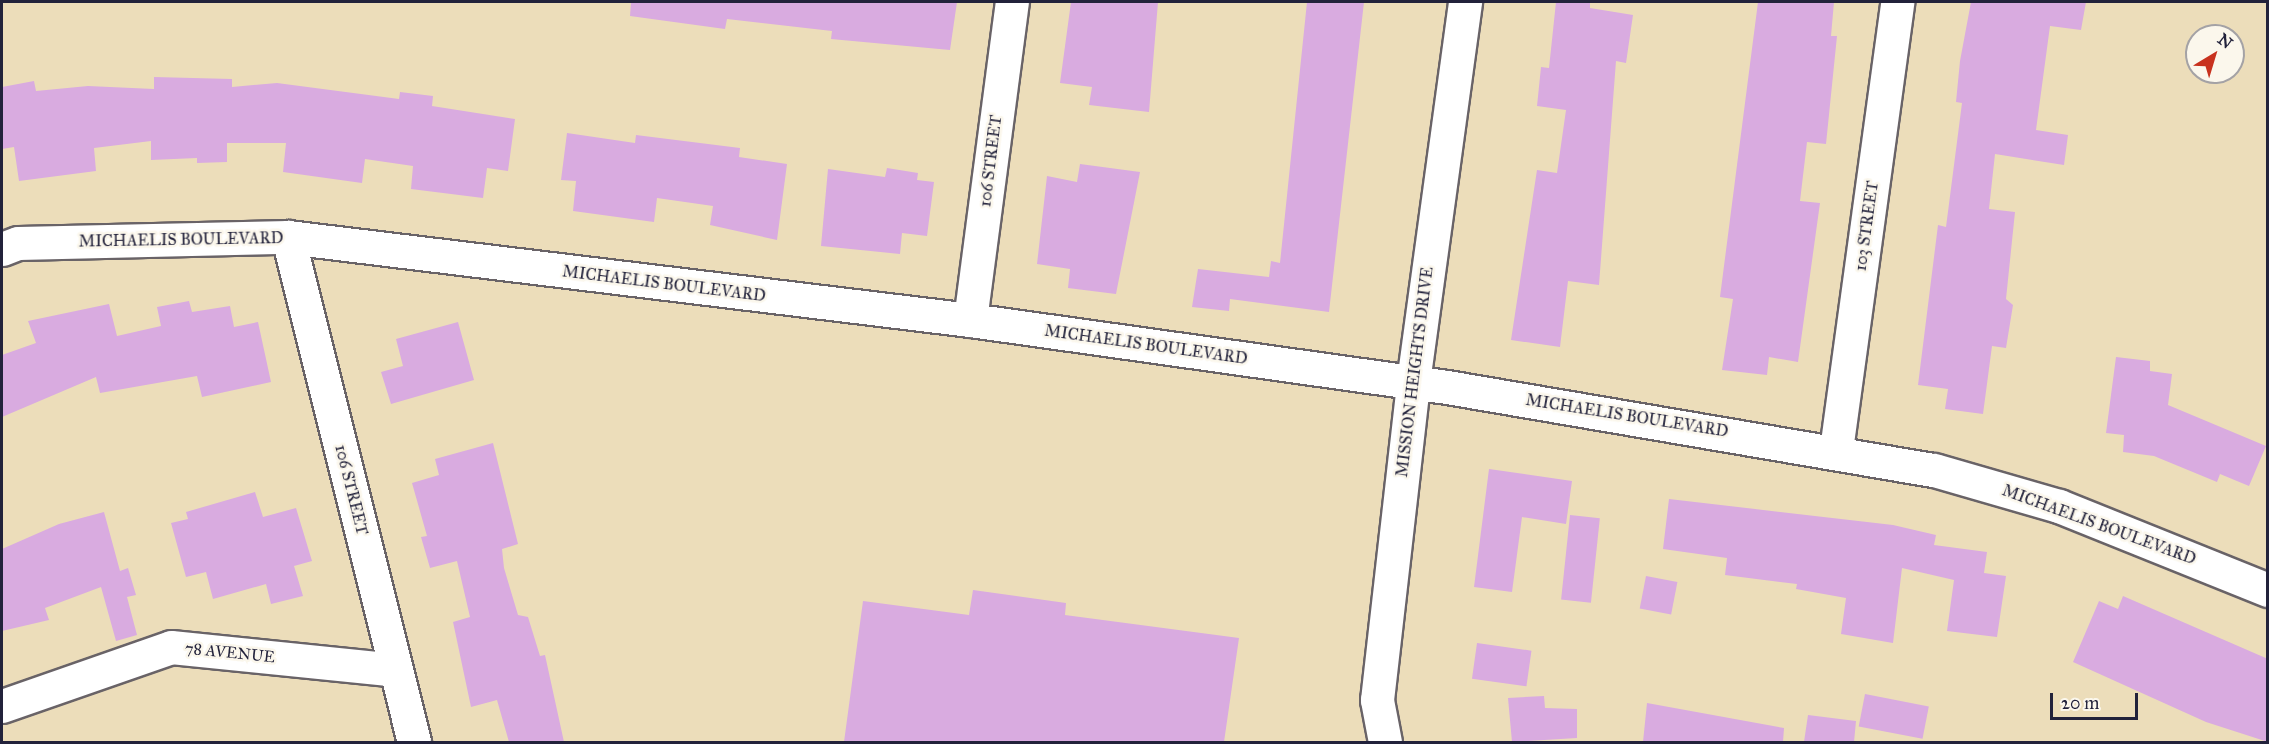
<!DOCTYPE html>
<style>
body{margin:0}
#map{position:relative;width:2269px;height:744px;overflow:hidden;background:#ecddba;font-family:"IM FELL Great Primer",serif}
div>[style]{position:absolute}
.building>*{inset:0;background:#d9abe0;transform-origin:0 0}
.roads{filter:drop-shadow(2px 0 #696367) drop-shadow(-2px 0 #696367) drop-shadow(0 2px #696367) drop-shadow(0 -2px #696367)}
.minor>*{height:33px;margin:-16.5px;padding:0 16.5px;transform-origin:16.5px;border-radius:16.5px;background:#fff}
span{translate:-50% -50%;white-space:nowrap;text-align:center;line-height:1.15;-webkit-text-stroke:5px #fbf7ec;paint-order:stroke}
.street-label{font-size:16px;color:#22223b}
.frame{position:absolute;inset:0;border:3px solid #22223b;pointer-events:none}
.north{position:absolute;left:2185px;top:24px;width:60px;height:60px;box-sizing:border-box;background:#fbf7ec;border:2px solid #a4a2a5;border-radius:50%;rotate:38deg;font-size:16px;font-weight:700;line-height:24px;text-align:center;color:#22223b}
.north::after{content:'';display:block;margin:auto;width:21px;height:27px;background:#c8321e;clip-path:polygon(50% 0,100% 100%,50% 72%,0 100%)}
.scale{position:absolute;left:2050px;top:693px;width:88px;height:27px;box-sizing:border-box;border:3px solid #22223b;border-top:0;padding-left:8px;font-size:18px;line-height:21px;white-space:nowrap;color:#22223b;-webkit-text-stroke:4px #fbf7ec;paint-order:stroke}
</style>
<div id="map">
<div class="building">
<div style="clip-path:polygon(631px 2px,957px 2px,950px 50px,831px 39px,832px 31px,727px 19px,725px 29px,630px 16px)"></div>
<div style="clip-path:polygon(1071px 2px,1158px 2px,1149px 112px,1089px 105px,1092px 87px,1060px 83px)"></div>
<div style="clip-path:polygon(1307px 2px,1364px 2px,1329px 312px,1230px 299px,1229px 311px,1192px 307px,1198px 269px,1269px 277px,1271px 261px,1280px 263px)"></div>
<div style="clip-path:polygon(1556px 2px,1590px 2px,1590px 8px,1633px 15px,1626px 63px,1616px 61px,1599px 285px,1568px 281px,1560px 347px,1511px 340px,1537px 170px,1557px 173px,1566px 110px,1537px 106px,1541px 67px,1549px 68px)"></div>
<div style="clip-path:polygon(1758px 2px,1834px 2px,1831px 36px,1837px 36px,1826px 144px,1807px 142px,1800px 201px,1820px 203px,1798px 362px,1769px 357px,1767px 375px,1722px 370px,1733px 299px,1720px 297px)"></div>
<div style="clip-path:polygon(1971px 2px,2086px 2px,2081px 30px,2050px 26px,2036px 130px,2068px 135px,2064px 165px,1995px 154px,1989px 209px,2015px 212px,2006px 299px,2013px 305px,2006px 348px,1992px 346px,1983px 414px,1945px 409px,1948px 389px,1918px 385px,1938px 225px,1946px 227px,1962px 103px,1956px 102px,1960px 61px)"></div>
<div style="clip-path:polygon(154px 77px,232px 79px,232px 87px,277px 83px,399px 99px,400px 92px,433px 96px,432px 106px,515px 119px,508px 171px,487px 168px,483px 198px,411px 189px,413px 166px,365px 159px,362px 183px,283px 172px,286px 143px,227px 143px,227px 162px,197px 163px,197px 158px,151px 160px,151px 141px,94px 148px,96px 171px,19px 181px,14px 147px,2px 149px,2px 87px,34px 81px,36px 91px,88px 86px,154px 89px)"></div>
<div style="clip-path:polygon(567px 133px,635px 143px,636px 135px,740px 148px,739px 157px,787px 164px,777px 240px,710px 225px,713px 206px,657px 198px,654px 222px,573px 211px,576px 181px,561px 180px)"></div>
<div style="clip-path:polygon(1080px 164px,1140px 172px,1116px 294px,1068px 288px,1070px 269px,1037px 264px,1047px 176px,1077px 182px)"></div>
<div style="clip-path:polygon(887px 168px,918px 173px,917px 180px,934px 182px,927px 236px,902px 233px,900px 254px,821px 246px,828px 169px,885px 177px)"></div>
<div style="clip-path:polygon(189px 301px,192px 312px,230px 306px,234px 327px,258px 322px,271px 382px,202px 397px,197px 376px,100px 393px,96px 377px,2px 417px,2px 355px,36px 343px,28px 321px,109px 304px,117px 336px,161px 326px,157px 307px)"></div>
<div style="clip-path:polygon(458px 322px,474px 380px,391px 404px,381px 372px,403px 366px,396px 339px)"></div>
<div style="clip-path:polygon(2116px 357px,2150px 361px,2150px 371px,2172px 374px,2168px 405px,2266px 446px,2249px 486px,2220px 474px,2217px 482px,2154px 456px,2123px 452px,2124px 435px,2106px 433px)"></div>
<div style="clip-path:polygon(493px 443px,518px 544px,502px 549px,504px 568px,518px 615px,528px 617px,540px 656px,545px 655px,564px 742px,509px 742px,497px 700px,471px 707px,453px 622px,470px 617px,457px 561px,430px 568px,421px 537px,427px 536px,412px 483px,439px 475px,435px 459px)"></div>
<div style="clip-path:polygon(1489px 469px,1572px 481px,1566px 524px,1522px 517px,1512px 592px,1474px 587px)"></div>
<div style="clip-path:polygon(255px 492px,263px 517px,296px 508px,312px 561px,294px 566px,303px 596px,271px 604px,266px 584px,213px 599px,206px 572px,186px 577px,171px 523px,188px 519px,186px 512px)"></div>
<div style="clip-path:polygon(1669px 499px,1893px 525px,1936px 535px,1934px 545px,1987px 552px,1984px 573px,2006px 576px,1997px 637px,1947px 631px,1954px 580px,1902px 568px,1893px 643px,1841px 634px,1846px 598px,1796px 589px,1797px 584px,1725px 575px,1727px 558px,1663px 549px)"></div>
<div style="clip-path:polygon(104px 512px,120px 571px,128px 568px,136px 595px,127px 597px,137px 635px,116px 641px,101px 587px,45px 608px,49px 620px,2px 631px,2px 549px,59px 524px)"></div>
<div style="left:1570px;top:515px;width:30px;height:85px;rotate:6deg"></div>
<div style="left:1646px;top:576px;width:32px;height:33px;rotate:11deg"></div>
<div style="clip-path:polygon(973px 590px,1066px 603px,1065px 615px,1239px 638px,1224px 742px,844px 742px,863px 601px,969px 615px)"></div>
<div style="clip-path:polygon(2123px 596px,2268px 659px,2268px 742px,2206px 722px,2073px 662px,2099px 601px,2118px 609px)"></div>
<div style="left:1477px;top:643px;width:55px;height:36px;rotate:8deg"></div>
<div style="left:1865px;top:694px;width:65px;height:33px;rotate:11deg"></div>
<div style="clip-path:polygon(1544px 696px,1545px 708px,1577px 709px,1577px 738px,1512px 742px,1508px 698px)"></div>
<div style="clip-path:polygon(1647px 703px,1784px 728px,1783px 742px,1643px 742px)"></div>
<div style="clip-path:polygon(1808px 715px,1856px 721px,1854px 742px,1804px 742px)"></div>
</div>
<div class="roads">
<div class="minor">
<div style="left:288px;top:237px;width:520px;rotate:75.99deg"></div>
<div style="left:2px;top:249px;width:17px;rotate:-21deg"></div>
<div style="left:18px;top:243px;width:270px;rotate:-1.3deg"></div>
<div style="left:288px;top:237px;width:687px;rotate:6.94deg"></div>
<div style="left:970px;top:320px;width:482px;rotate:8deg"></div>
<div style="left:1447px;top:387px;width:494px;rotate:9.7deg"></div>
<div style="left:1934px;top:470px;width:130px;rotate:16.1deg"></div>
<div style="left:2059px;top:506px;width:225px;rotate:21.9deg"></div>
<div style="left:970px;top:320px;width:321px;rotate:-82.5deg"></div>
<div style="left:1836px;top:450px;width:452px;rotate:-82.2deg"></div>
<div style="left:2px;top:706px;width:179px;rotate:-19.2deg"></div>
<div style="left:171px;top:647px;width:226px;rotate:5.8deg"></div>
<div style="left:1385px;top:742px;width:43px;rotate:-100.8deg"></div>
<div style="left:1377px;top:700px;width:320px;rotate:-83.5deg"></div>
<div style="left:1413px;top:382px;width:384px;rotate:-82.2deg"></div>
</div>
</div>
<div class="street-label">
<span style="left:991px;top:161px;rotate:-83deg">106 STREET</span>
<span style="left:1867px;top:226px;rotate:-82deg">103 STREET</span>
<span style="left:181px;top:240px;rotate:-1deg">MICHAELIS BOULEVARD</span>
<span style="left:664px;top:284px;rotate:7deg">MICHAELIS BOULEVARD</span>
<span style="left:1146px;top:345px;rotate:8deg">MICHAELIS BOULEVARD</span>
<span style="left:1415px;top:372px;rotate:-83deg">MISSION HEIGHTS DRIVE</span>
<span style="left:1627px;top:416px;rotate:9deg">MICHAELIS BOULEVARD</span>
<span style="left:351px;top:490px;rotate:76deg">106 STREET</span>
<span style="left:2099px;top:525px;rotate:20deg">MICHAELIS BOULEVARD</span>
<span style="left:230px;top:653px;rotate:6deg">78 AVENUE</span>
</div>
<div class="frame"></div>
<div class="north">N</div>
<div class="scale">20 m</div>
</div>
